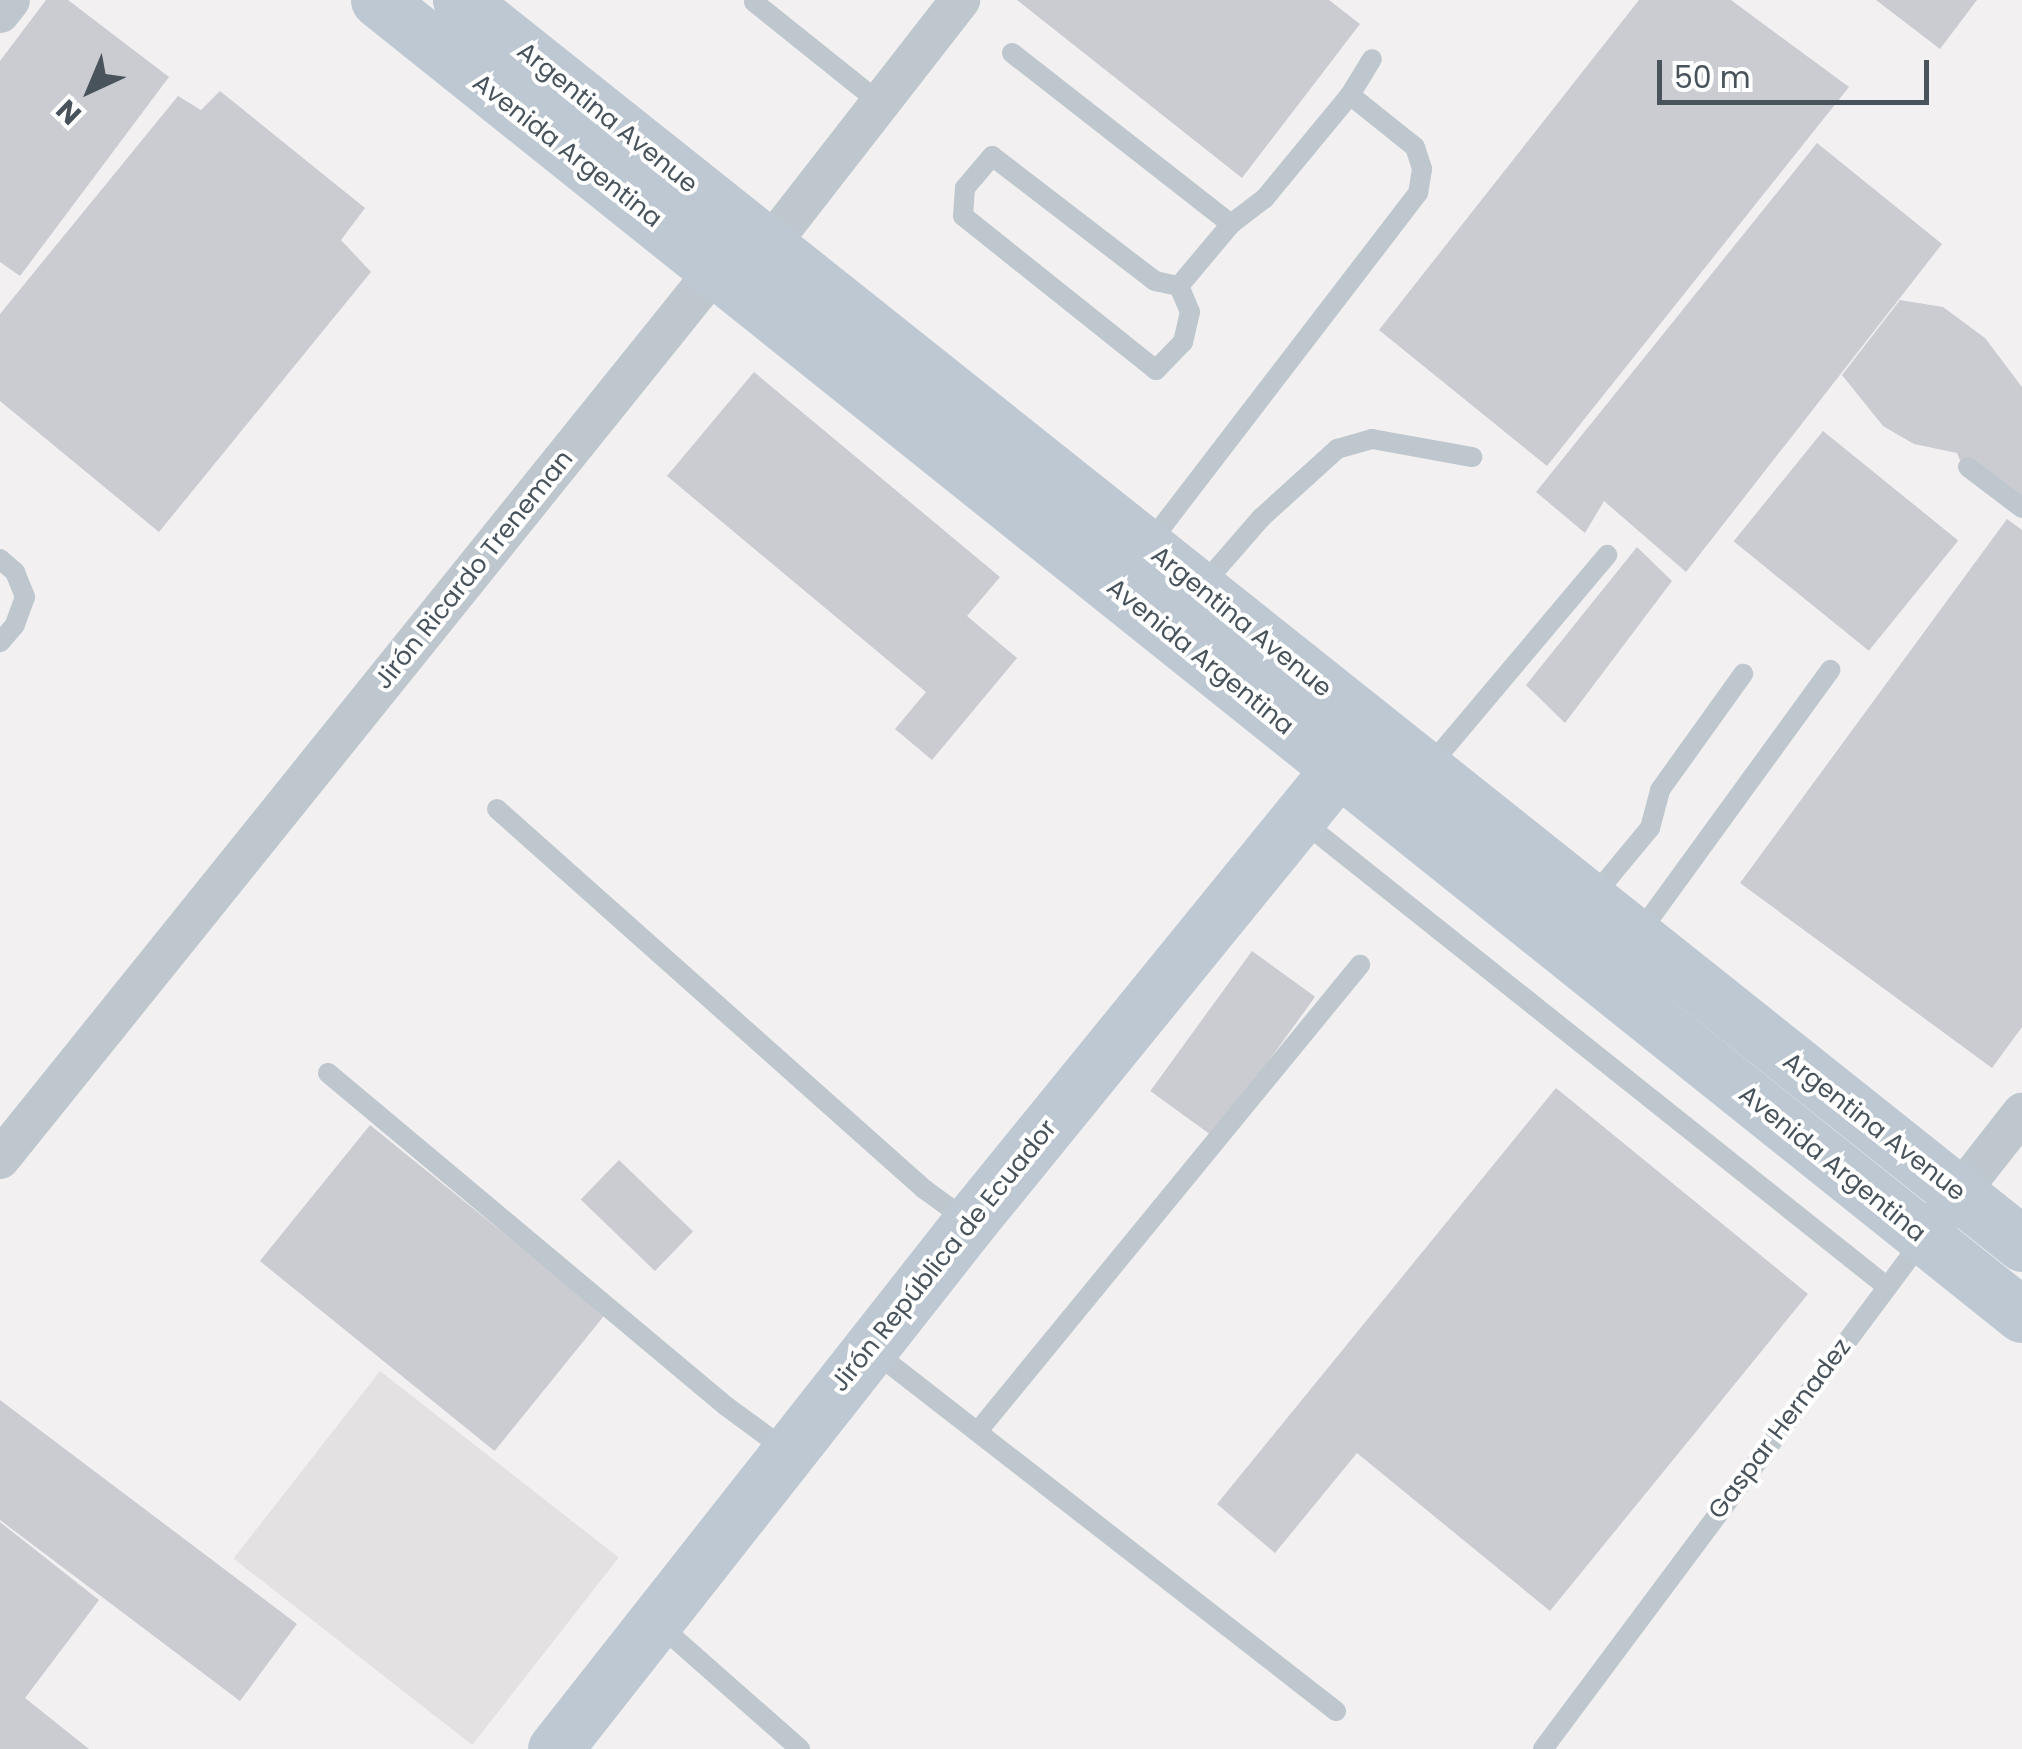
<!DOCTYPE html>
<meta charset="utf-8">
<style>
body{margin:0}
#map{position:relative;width:2022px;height:1749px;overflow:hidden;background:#f2f0f0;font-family:Poppins,sans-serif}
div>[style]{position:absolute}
.education>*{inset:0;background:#e3e1e1;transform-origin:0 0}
.building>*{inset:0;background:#caccd2;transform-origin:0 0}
.lane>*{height:20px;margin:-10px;padding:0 10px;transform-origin:10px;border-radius:10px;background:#bec7ce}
.street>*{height:40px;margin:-20px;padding:0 20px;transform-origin:20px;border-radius:20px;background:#bec7ce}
.secondary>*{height:55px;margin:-27.5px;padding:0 27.5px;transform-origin:27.5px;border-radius:27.5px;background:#bec8d3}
span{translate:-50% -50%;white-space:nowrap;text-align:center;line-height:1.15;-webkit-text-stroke:8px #fff;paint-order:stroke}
.street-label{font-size:25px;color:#48535c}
.north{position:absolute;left:40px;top:40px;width:100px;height:100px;-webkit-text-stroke:8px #fff;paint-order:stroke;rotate:224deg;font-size:28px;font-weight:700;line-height:40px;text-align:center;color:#48535c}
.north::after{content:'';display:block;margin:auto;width:35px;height:45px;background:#48535c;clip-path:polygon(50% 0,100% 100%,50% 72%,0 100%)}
.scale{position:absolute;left:1657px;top:60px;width:272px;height:45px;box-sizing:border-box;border:5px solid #48535c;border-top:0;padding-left:12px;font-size:30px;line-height:35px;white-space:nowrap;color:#48535c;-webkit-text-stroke:8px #fff;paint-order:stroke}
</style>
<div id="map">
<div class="education">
<div style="left:380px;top:1371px;width:303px;height:238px;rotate:38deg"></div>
</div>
<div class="building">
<div style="clip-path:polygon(46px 0,68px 0,169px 77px,20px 276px,0 262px,0 61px)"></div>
<div style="clip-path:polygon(1017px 0,1329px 0,1360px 24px,1242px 178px)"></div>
<div style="clip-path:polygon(1639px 0,1731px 0,1849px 87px,1547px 466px,1379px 330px)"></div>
<div style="clip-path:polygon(1876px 0,1977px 0,1940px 49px)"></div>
<div style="clip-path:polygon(220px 91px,365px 208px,341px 240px,371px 272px,159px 532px,0 401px,0 314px,178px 96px,201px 110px)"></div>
<div style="clip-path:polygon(1817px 143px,1942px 244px,1686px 572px,1604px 501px,1585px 533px,1536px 492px)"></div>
<div style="clip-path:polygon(1900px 300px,1943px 307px,1985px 338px,2022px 387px,2022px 512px,1962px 465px,1957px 453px,1914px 444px,1883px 426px,1842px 375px)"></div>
<div style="clip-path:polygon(754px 372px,1000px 577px,967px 616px,1017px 658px,932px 760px,895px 729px,926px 692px,667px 476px)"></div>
<div style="left:1823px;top:431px;width:174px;height:142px;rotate:39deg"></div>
<div style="clip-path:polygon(2007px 519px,2022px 530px,2022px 1027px,1992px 1068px,1740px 883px)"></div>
<div style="clip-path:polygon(1637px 547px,1672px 581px,1565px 723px,1526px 685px)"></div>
<div style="left:1252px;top:951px;width:78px;height:173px;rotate:36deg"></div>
<div style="clip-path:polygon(1556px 1088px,1808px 1294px,1550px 1611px,1357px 1453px,1275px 1553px,1217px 1504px)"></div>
<div style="left:370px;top:1125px;width:302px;height:175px;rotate:39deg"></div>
<div style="left:619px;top:1160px;width:103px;height:55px;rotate:44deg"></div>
<div style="clip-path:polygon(0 1400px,297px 1624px,240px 1701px,0 1520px)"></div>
<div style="clip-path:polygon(0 1522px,99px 1600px,25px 1698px,89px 1749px,0 1749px)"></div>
</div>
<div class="lane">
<div style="left:754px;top:2px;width:161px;rotate:38.7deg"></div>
<div style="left:1012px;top:53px;width:278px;rotate:38deg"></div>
<div style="left:1231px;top:224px;width:43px;rotate:-37.4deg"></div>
<div style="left:1265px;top:198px;width:134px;rotate:-50.5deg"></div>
<div style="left:1350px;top:95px;width:83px;rotate:38.7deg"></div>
<div style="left:1415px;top:147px;width:23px;rotate:72deg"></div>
<div style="left:1422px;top:169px;width:24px;rotate:99deg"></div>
<div style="left:1418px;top:193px;width:442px;rotate:127.5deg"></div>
<div style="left:1350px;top:95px;width:42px;rotate:-58.6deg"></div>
<div style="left:1179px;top:286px;width:28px;rotate:67deg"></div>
<div style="left:1190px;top:312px;width:31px;rotate:103deg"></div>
<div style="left:1183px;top:342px;width:39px;rotate:134deg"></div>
<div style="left:1156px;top:370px;width:247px;rotate:-141.4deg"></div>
<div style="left:963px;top:216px;width:28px;rotate:-86deg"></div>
<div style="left:965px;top:188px;width:42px;rotate:-49.8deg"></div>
<div style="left:992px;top:156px;width:205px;rotate:37.5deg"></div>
<div style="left:1155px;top:281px;width:25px;rotate:12deg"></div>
<div style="left:1179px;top:286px;width:81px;rotate:-50deg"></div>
<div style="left:1968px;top:467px;width:68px;rotate:37.2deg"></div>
<div style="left:0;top:559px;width:20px;rotate:41deg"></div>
<div style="left:15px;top:572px;width:27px;rotate:68deg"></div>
<div style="left:25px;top:597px;width:30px;rotate:110deg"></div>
<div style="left:15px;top:625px;width:23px;rotate:131deg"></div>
<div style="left:1201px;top:587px;width:91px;rotate:-49deg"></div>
<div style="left:1261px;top:518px;width:103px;rotate:-42.2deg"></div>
<div style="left:1337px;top:449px;width:36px;rotate:-16deg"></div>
<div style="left:1372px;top:439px;width:102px;rotate:10.2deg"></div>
<div style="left:1427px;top:769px;width:280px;rotate:-49.9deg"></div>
<div style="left:497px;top:809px;width:572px;rotate:41.67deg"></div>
<div style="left:924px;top:1189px;width:54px;rotate:36deg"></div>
<div style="left:1301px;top:820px;width:748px;rotate:38.54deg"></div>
<div style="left:1592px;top:898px;width:91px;rotate:-50.4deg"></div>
<div style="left:1650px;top:828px;width:39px;rotate:-75deg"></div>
<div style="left:1660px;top:790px;width:143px;rotate:-54.4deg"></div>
<div style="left:1637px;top:936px;width:329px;rotate:-54deg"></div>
<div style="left:328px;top:1073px;width:519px;rotate:39.92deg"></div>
<div style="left:726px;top:1406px;width:76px;rotate:36.4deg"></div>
<div style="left:872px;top:1350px;width:588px;rotate:37.88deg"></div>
<div style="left:978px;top:1431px;width:603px;rotate:-50.66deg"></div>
<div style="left:656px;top:1622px;width:192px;rotate:41.4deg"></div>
<div style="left:1543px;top:1749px;width:637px;rotate:-53.29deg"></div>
</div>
<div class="street">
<div style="left:0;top:13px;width:16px;rotate:-52deg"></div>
<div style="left:0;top:1159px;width:1142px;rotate:-51.18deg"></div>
<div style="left:716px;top:269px;width:56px;rotate:-22.9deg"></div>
<div style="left:768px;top:247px;width:313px;rotate:-52.1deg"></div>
<div style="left:1942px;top:1215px;width:130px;rotate:-51.9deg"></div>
</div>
<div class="secondary">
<div style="left:378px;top:0;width:2105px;rotate:38.66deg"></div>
<div style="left:460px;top:0;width:1997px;rotate:38.53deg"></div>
<div style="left:555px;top:1749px;width:669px;rotate:-51.79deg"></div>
<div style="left:969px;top:1223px;width:623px;rotate:-50.87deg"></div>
</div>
<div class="street-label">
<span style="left:607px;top:118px;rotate:39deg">Argentina Avenue</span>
<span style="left:567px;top:151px;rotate:38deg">Avenida Argentina</span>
<span style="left:474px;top:570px;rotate:-51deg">Jirón Ricardo Treneman</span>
<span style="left:1241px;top:622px;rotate:39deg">Argentina Avenue</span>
<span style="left:1200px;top:657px;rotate:39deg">Avenida Argentina</span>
<span style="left:1874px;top:1127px;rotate:38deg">Argentina Avenue</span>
<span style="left:1832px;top:1164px;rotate:39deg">Avenida Argentina</span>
<span style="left:944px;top:1256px;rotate:-51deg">Jirón República de Ecuador</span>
<span style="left:1780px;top:1429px;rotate:-53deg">Gaspar Hernadez</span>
</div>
<div class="north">N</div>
<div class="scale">50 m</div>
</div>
